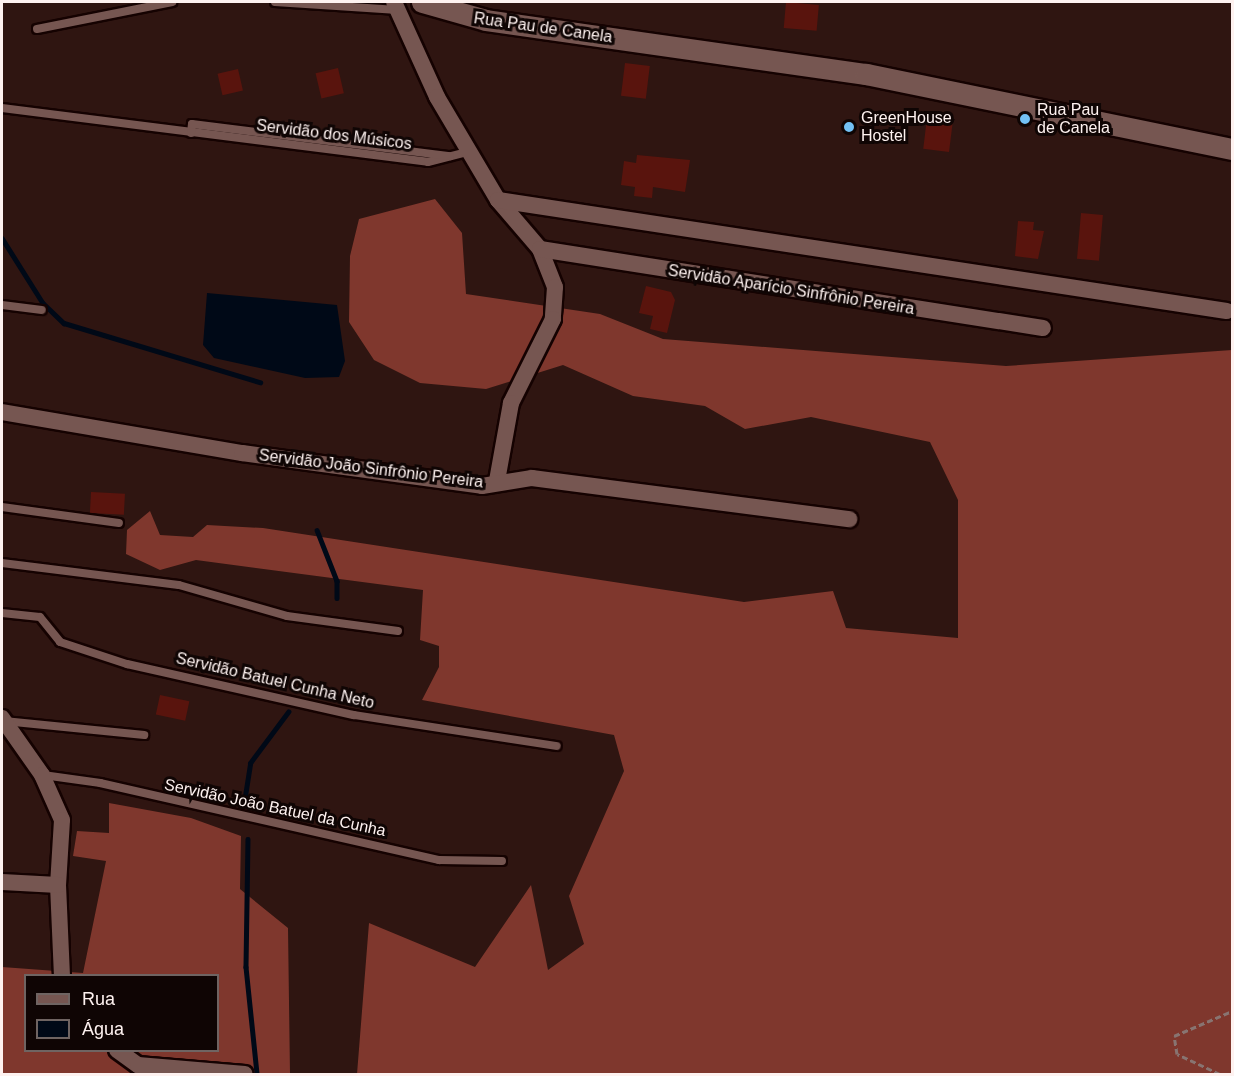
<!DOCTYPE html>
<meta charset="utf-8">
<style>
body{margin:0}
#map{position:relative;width:1234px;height:1076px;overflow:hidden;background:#2f1511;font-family:Arial,sans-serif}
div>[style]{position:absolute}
.forest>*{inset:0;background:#7f372d}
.water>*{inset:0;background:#000917}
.stream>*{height:4.5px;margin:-2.25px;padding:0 2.25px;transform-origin:2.25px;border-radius:2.25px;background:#000917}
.building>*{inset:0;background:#59140d;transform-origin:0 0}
.path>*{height:3px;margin-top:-1.5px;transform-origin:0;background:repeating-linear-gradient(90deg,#887471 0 6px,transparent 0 9px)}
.roads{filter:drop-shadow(2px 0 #150201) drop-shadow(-2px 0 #150201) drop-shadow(0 2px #150201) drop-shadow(0 -2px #150201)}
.service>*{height:8px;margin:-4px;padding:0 4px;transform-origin:4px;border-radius:4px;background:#765651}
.minor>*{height:16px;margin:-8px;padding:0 8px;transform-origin:8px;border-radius:8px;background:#765651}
.tertiary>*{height:21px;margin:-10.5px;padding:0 10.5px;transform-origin:10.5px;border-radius:10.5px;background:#765651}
.dots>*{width:16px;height:16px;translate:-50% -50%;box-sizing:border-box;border:3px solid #0f0504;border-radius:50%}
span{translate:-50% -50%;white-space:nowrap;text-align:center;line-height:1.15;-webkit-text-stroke:6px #0f0504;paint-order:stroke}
.street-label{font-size:16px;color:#fef2f0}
.poi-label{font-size:16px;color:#fef2f0}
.left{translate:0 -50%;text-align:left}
.frame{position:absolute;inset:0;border:3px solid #fef2f0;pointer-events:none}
.legend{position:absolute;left:24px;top:974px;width:195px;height:78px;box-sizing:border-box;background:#0f0504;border:2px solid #6f6462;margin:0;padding:8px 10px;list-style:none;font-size:18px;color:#fef2f0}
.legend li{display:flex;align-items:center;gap:12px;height:30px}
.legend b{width:30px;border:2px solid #6f6462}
</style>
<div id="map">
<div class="forest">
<div style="clip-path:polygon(435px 199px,462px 233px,466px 294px,600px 314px,663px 339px,1006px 366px,1232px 350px,1232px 1074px,357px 1074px,369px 923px,475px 967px,531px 885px,548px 970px,584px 944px,569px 896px,624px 771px,614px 735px,422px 700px,439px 667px,439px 646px,420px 640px,423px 590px,196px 560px,160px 570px,126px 554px,127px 530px,150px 511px,160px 535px,193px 537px,207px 525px,263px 528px,744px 602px,833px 591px,846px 628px,958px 638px,958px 500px,930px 442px,811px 417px,745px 429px,705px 406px,633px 396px,563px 365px,486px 389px,420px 383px,374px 360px,349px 322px,350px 256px,359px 219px)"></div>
<div style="clip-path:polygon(evenodd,109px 803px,191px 818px,241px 836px,240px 889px,288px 928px,290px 1074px,2px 1074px,2px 967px,83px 973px,106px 861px,73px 856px,77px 831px,109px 833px,109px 803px,26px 976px,218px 976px,218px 1050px,26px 1050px,26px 976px)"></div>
</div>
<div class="water">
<div style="clip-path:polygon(207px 293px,337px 305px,345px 361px,339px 377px,305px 378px,214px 358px,203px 345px)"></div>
</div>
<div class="stream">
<div style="left:2px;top:238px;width:77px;rotate:57.8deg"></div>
<div style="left:43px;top:303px;width:29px;rotate:44deg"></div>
<div style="left:64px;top:323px;width:205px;rotate:16.8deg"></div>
<div style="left:317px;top:530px;width:55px;rotate:68.6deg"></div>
<div style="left:337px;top:581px;width:17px;rotate:90deg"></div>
<div style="left:245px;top:796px;width:33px;rotate:-81deg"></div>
<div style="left:250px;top:763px;width:64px;rotate:-53.3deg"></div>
<div style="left:248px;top:839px;width:128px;rotate:90.9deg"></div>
<div style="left:246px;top:967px;width:108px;rotate:84.1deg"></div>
</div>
<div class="building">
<div style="left:786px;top:2px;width:33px;height:26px;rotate:5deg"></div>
<div style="left:625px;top:63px;width:25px;height:33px;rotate:7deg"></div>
<div style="left:338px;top:68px;width:26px;height:23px;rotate:77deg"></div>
<div style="left:238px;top:69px;width:22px;height:21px;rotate:77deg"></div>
<div style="left:927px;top:118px;width:26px;height:31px;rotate:7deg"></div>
<div style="clip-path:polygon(637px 155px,690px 160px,685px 192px,653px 187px,652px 198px,634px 196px,635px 187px,621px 185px,624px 161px,636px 163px)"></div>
<div style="left:1081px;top:213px;width:22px;height:46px;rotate:5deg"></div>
<div style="clip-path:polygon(1018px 221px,1034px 222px,1033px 230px,1044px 231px,1038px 259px,1015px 256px)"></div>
<div style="clip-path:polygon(646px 286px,671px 292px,675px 300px,667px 333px,650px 329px,653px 316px,639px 313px)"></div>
<div style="left:91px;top:492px;width:34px;height:21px;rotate:3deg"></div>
<div style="left:160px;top:695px;width:30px;height:20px;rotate:12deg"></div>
</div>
<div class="path">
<div style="left:1220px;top:1074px;width:47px;rotate:-155.1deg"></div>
<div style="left:1177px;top:1054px;width:18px;rotate:-99deg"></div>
<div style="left:1174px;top:1036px;width:63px;rotate:-23.3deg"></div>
</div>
<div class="roads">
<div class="service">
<div style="left:275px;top:2px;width:123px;rotate:3.7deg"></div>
<div style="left:37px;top:29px;width:138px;rotate:-11.3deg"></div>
<div style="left:2px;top:108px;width:429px;rotate:7.2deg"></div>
<div style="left:428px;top:162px;width:44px;rotate:-14.3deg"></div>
<div style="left:191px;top:133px;width:9px;rotate:-84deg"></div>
<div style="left:192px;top:124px;width:260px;rotate:7.1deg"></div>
<div style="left:2px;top:305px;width:40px;rotate:7.1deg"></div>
<div style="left:2px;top:507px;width:118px;rotate:7.8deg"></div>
<div style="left:2px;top:563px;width:178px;rotate:7.1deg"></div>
<div style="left:179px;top:585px;width:112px;rotate:16deg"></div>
<div style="left:287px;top:616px;width:112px;rotate:7.7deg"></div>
<div style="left:2px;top:613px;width:38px;rotate:6deg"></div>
<div style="left:40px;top:617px;width:32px;rotate:51deg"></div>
<div style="left:60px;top:642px;width:71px;rotate:18.2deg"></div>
<div style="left:127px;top:664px;width:233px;rotate:12.7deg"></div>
<div style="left:354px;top:715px;width:205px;rotate:8.7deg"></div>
<div style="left:4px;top:721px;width:141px;rotate:5.7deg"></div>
<div style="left:43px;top:775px;width:58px;rotate:8deg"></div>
<div style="left:100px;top:783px;width:348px;rotate:12.8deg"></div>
<div style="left:439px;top:860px;width:63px;rotate:0.9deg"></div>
</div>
<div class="minor">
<div style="left:394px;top:2px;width:104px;rotate:65.6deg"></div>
<div style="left:437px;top:97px;width:120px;rotate:59.4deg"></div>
<div style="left:498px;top:200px;width:65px;rotate:49.4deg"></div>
<div style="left:540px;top:249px;width:41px;rotate:68.5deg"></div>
<div style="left:555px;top:287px;width:32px;rotate:94deg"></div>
<div style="left:553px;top:319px;width:94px;rotate:116.6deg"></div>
<div style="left:511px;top:403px;width:79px;rotate:100.2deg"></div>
<div style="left:498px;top:200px;width:737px;rotate:8.66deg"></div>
<div style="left:540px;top:249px;width:509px;rotate:8.93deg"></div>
<div style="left:2px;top:412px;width:243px;rotate:9.7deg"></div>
<div style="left:242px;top:453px;width:242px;rotate:7.8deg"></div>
<div style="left:482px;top:486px;width:51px;rotate:-9.1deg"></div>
<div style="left:532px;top:478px;width:320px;rotate:7.4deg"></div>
<div style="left:2px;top:718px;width:70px;rotate:54.9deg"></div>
<div style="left:42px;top:775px;width:49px;rotate:66deg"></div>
<div style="left:62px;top:820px;width:65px;rotate:93.5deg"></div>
<div style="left:58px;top:885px;width:91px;rotate:87.5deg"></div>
<div style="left:2px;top:882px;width:56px;rotate:3.1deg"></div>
<div style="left:117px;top:1050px;width:26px;rotate:36deg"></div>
<div style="left:138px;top:1065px;width:107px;rotate:4.8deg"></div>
</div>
<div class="tertiary">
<div style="left:422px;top:2px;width:66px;rotate:15.7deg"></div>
<div style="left:486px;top:20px;width:384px;rotate:8.1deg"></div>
<div style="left:866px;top:74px;width:374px;rotate:11.6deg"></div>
</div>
</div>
<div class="dots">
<div style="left:1025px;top:119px;background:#73c1f5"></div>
<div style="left:849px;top:127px;background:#73c1f5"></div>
</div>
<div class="street-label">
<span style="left:543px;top:28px;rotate:8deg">Rua Pau de Canela</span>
<span style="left:334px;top:135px;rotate:7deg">Servidão dos Músicos</span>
<span style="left:791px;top:290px;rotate:9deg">Servidão Aparício Sinfrônio Pereira</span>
<span style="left:371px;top:469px;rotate:7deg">Servidão João Sinfrônio Pereira</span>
<span style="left:275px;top:681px;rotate:13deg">Servidão Batuel Cunha Neto</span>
<span style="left:275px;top:808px;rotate:12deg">Servidão João Batuel da Cunha</span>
</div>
<div class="poi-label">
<span class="left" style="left:1037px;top:119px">Rua Pau<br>de Canela</span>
<span class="left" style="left:861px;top:127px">GreenHouse<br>Hostel</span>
</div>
<div class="frame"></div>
<ul class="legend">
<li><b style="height:8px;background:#765651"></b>Rua</li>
<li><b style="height:16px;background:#000917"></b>Água</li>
</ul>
</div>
